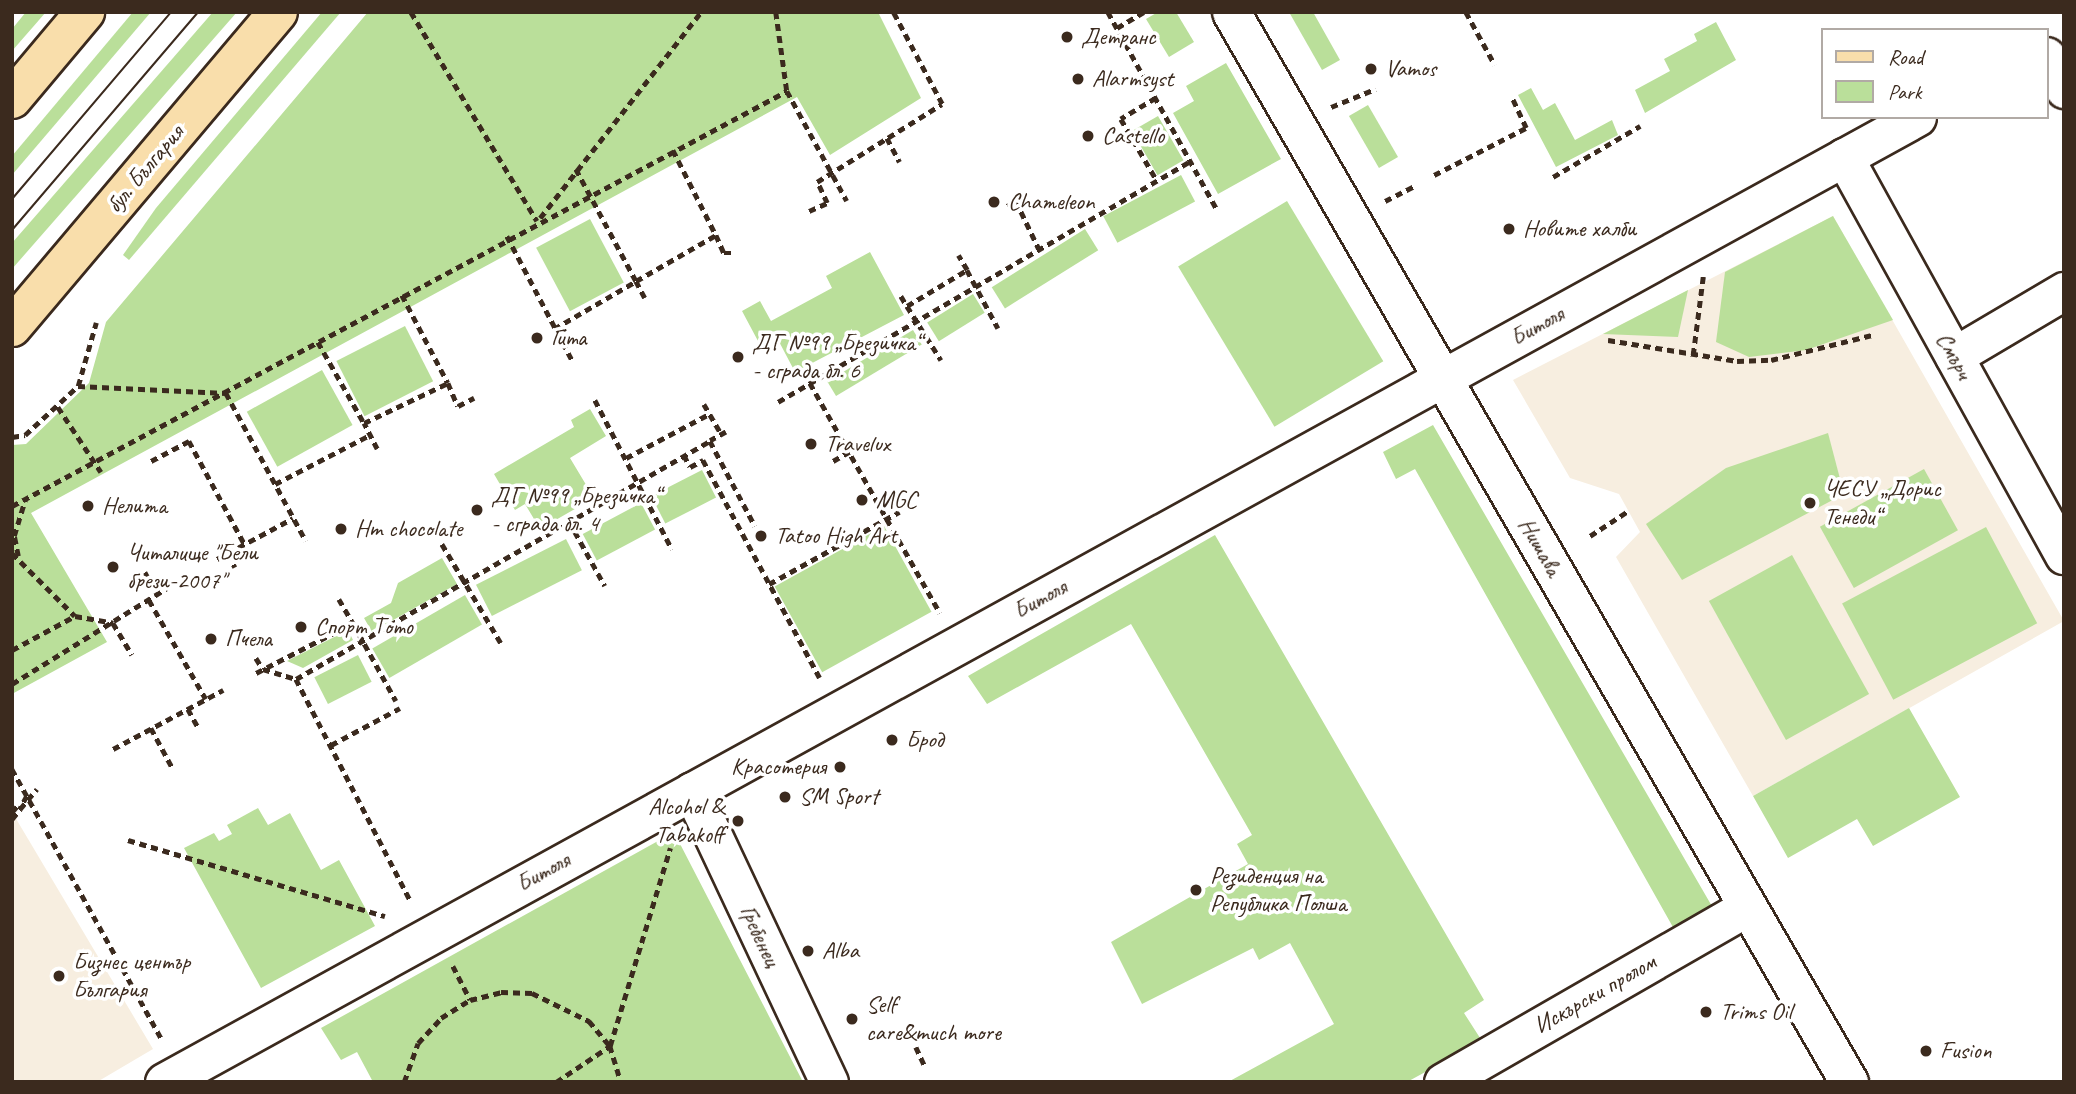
<!DOCTYPE html>
<meta charset="utf-8">
<style>
body{margin:0}
#map{position:relative;width:2076px;height:1094px;overflow:hidden;background:#fff;font-family:Caveat,sans-serif}
div>[style]{position:absolute}
.built>*{inset:0;background:#f7eee0}
.green>*{inset:0;background:#badf9a;transform-origin:0 0}
.path>*{height:4.5px;margin-top:-2.25px;transform-origin:0;background:repeating-linear-gradient(90deg,#3b2a1e 0 7px,transparent 0 12px)}
.roads{filter:drop-shadow(2px 0 #3b2a1e) drop-shadow(-2px 0 #3b2a1e) drop-shadow(0 2px #3b2a1e) drop-shadow(0 -2px #3b2a1e)}
.minor>*{height:37px;margin:-18.5px;padding:0 18.5px;transform-origin:18.5px;border-radius:18.5px;background:#fff}
.primary>*{height:38px;margin:-19px;padding:0 19px;transform-origin:19px;border-radius:19px;background:#f9deab}
.tram>*{height:2px;margin:-1px;padding:0 1px;transform-origin:1px;border-radius:1px;background:#3b2a1e}
.dots>*{width:19px;height:19px;translate:-50% -50%;box-sizing:border-box;border:4px solid #fff;border-radius:50%}
span{translate:-50% -50%;white-space:nowrap;text-align:center;line-height:1.15;-webkit-text-stroke:7px #fff;paint-order:stroke}
.poi-label{font-size:24px;color:#3b2a1e}
.left{translate:0 -50%;text-align:left}
.right{translate:-100% -50%;text-align:right}
.street-label{font-size:24px;color:#3b2a1e}
.frame{position:absolute;inset:0;border:14px solid #3b2a1e;pointer-events:none}
.legend{position:absolute;left:1821px;top:28px;width:228px;height:91px;box-sizing:border-box;background:#fff;border:2px solid #b1aaa5;margin:0;padding:9px 12px;list-style:none;font-size:21px;color:#3b2a1e}
.legend li{display:flex;align-items:center;gap:14px;height:35px}
.legend b{width:35px;border:2px solid #b1aaa5}
</style>
<div id="map">
<div class="built">
<div style="clip-path:polygon(1833px 216px,2064px 621px,1753px 796px,1616px 557px,1640px 532px,1619px 494px,1570px 478px,1513px 380px)"></div>
<div style="clip-path:polygon(12px 812px,153px 1049px,97px 1082px,12px 1082px)"></div>
</div>
<div class="green">
<div style="clip-path:polygon(26px 12px,46px 12px,12px 51px,12px 29px)"></div>
<div style="clip-path:polygon(133px 12px,151px 12px,12px 175px,12px 156px)"></div>
<div style="clip-path:polygon(213px 12px,237px 12px,12px 269px,12px 243px)"></div>
<div style="clip-path:polygon(322px 12px,341px 12px,129px 260px,123px 255px,156px 208px)"></div>
<div style="clip-path:polygon(368px 12px,878px 12px,921px 98px,830px 155px,797px 97px,31px 513px,107px 642px,12px 694px,12px 445px,26px 444px,89px 383px,106px 322px)"></div>
<div style="clip-path:polygon(1158px 12px,1176px 12px,1194px 42px,1169px 57px,1146px 19px)"></div>
<div style="clip-path:polygon(1289px 12px,1313px 12px,1340px 60px,1322px 70px)"></div>
<div style="clip-path:polygon(1716px 22px,1736px 60px,1645px 113px,1635px 90px,1670px 71px,1664px 59px,1697px 41px,1694px 34px)"></div>
<div style="clip-path:polygon(1226px 63px,1281px 159px,1218px 194px,1173px 113px,1194px 101px,1186px 86px)"></div>
<div style="clip-path:polygon(1531px 88px,1543px 110px,1555px 103px,1575px 140px,1612px 120px,1618px 135px,1556px 167px,1518px 95px)"></div>
<div style="left:1368px;top:105px;width:60px;height:22px;rotate:60deg"></div>
<div style="left:1158px;top:116px;width:51px;height:30px;rotate:60deg"></div>
<div style="left:1181px;top:175px;width:30px;height:88px;rotate:62deg"></div>
<div style="left:1287px;top:201px;width:187px;height:127px;rotate:59deg"></div>
<div style="clip-path:polygon(1833px 216px,1893px 320px,1806px 350px,1749px 357px,1716px 342px,1725px 272px)"></div>
<div style="left:590px;top:219px;width:72px;height:61px;rotate:62deg"></div>
<div style="left:1085px;top:229px;width:25px;height:110px;rotate:58deg"></div>
<div style="clip-path:polygon(870px 252px,904px 315px,795px 372px,775px 334px,758px 341px,742px 311px,760px 301px,771px 321px,832px 288px,826px 276px)"></div>
<div style="clip-path:polygon(1688px 290px,1678px 337px,1603px 334px)"></div>
<div style="left:973px;top:294px;width:22px;height:54px;rotate:58deg"></div>
<div style="left:405px;top:326px;width:62px;height:77px;rotate:63deg"></div>
<div style="left:913px;top:330px;width:17px;height:100px;rotate:59deg"></div>
<div style="left:322px;top:370px;width:63px;height:86px;rotate:61deg"></div>
<div style="clip-path:polygon(590px 409px,606px 436px,570px 458px,594px 498px,540px 529px,525px 504px,515px 510px,494px 474px,574px 427px,571px 420px)"></div>
<div style="clip-path:polygon(1433px 425px,1713px 908px,1674px 929px,1415px 469px,1396px 479px,1383px 452px)"></div>
<div style="clip-path:polygon(1828px 433px,1844px 494px,1682px 580px,1646px 524px,1726px 468px)"></div>
<div style="left:1924px;top:469px;width:70px;height:119px;rotate:61deg"></div>
<div style="left:702px;top:470px;width:31px;height:57px;rotate:63deg"></div>
<div style="left:641px;top:503px;width:30px;height:66px;rotate:62deg"></div>
<div style="left:884px;top:526px;width:98px;height:125px;rotate:61deg"></div>
<div style="left:1986px;top:527px;width:109px;height:163px;rotate:62deg"></div>
<div style="clip-path:polygon(1215px 535px,1484px 1000px,1464px 1013px,1482px 1041px,1407px 1082px,1228px 1082px,1334px 1024px,1290px 943px,1259px 960px,1253px 948px,1142px 1004px,1111px 942px,1248px 864px,1237px 844px,1252px 835px,1131px 624px,987px 704px,968px 676px)"></div>
<div style="left:566px;top:539px;width:35px;height:101px;rotate:63deg"></div>
<div style="left:1792px;top:555px;width:159px;height:95px;rotate:61deg"></div>
<div style="clip-path:polygon(442px 558px,457px 584px,372px 632px,364px 618px,391px 603px,398px 583px)"></div>
<div style="left:465px;top:595px;width:34px;height:107px;rotate:60deg"></div>
<div style="clip-path:polygon(348px 630px,353px 640px,303px 668px,287px 661px)"></div>
<div style="left:358px;top:655px;width:30px;height:49px;rotate:63deg"></div>
<div style="clip-path:polygon(1909px 708px,1960px 797px,1873px 846px,1857px 819px,1788px 858px,1753px 796px)"></div>
<div style="clip-path:polygon(258px 808px,268px 825px,290px 813px,321px 870px,339px 860px,375px 926px,261px 988px,184px 848px,214px 833px,219px 841px,232px 834px,227px 825px)"></div>
<div style="clip-path:polygon(667px 836px,677px 838px,803px 1082px,373px 1082px,357px 1052px,341px 1060px,321px 1028px)"></div>
</div>
<div class="path">
<div style="left:411px;top:12px;width:244px;rotate:58.9deg"></div>
<div style="left:776px;top:12px;width:80px;rotate:82.1deg"></div>
<div style="left:787px;top:91px;width:125px;rotate:61.4deg"></div>
<div style="left:1108px;top:12px;width:224px;rotate:61.1deg"></div>
<div style="left:1466px;top:12px;width:60px;rotate:61.3deg"></div>
<div style="left:1117px;top:28px;width:31px;rotate:-31deg"></div>
<div style="left:1156px;top:98px;width:41px;rotate:149deg"></div>
<div style="left:1121px;top:119px;width:69px;rotate:59.7deg"></div>
<div style="left:1331px;top:107px;width:48px;rotate:-22.2deg"></div>
<div style="left:887px;top:138px;width:27px;rotate:62deg"></div>
<div style="left:673px;top:150px;width:95px;rotate:63.2deg"></div>
<div style="left:576px;top:169px;width:127px;rotate:61.8deg"></div>
<div style="left:636px;top:281px;width:92px;rotate:-29.9deg"></div>
<div style="left:716px;top:235px;width:20px;rotate:66deg"></div>
<div style="left:724px;top:253px;width:9px"></div>
<div style="left:1434px;top:175px;width:103px;rotate:-27.1deg"></div>
<div style="left:1526px;top:128px;width:33px;rotate:-115deg"></div>
<div style="left:1553px;top:177px;width:101px;rotate:-30.4deg"></div>
<div style="left:1385px;top:201px;width:33px;rotate:-27deg"></div>
<div style="left:1007px;top:206px;width:10px;rotate:-29deg"></div>
<div style="left:1016px;top:201px;width:53px;rotate:64.4deg"></div>
<div style="left:809px;top:211px;width:20px;rotate:-24deg"></div>
<div style="left:827px;top:203px;width:23px;rotate:-115deg"></div>
<div style="left:817px;top:182px;width:147px;rotate:-32deg"></div>
<div style="left:942px;top:104px;width:104px;rotate:-118deg"></div>
<div style="left:540px;top:218px;width:261px;rotate:-52deg"></div>
<div style="left:507px;top:236px;width:140px;rotate:62.3deg"></div>
<div style="left:967px;top:270px;width:66px;rotate:61.9deg"></div>
<div style="left:402px;top:295px;width:99px;rotate:62.4deg"></div>
<div style="left:901px;top:296px;width:12px;rotate:59deg"></div>
<div style="left:907px;top:306px;width:70px;rotate:-31deg"></div>
<div style="left:967px;top:270px;width:17px;rotate:-121deg"></div>
<div style="left:907px;top:306px;width:64px;rotate:57.8deg"></div>
<div style="left:554px;top:329px;width:95px;rotate:-30.3deg"></div>
<div style="left:636px;top:281px;width:19px;rotate:62deg"></div>
<div style="left:1608px;top:340px;width:131px;rotate:9.2deg"></div>
<div style="left:1737px;top:361px;width:34px;rotate:-2deg"></div>
<div style="left:1771px;top:360px;width:104px;rotate:-13.9deg"></div>
<div style="left:318px;top:342px;width:93px;rotate:60.4deg"></div>
<div style="left:1693px;top:355px;width:79px;rotate:-82.7deg"></div>
<div style="left:810px;top:383px;width:264px;rotate:60.5deg"></div>
<div style="left:78px;top:386px;width:148px;rotate:2.7deg"></div>
<div style="left:226px;top:393px;width:168px;rotate:61.6deg"></div>
<div style="left:595px;top:400px;width:168px;rotate:62.7deg"></div>
<div style="left:778px;top:402px;width:478px;rotate:-30.3deg"></div>
<div style="left:704px;top:404px;width:34px;rotate:60deg"></div>
<div style="left:58px;top:407px;width:78px;rotate:56.5deg"></div>
<div style="left:726px;top:432px;width:18px;rotate:151deg"></div>
<div style="left:710px;top:441px;width:96px;rotate:62.1deg"></div>
<div style="left:12px;top:437px;width:13px;rotate:-9deg"></div>
<div style="left:25px;top:435px;width:72px;rotate:-42.8deg"></div>
<div style="left:78px;top:386px;width:66px;rotate:-74.1deg"></div>
<div style="left:377px;top:449px;width:29px;rotate:-117deg"></div>
<div style="left:364px;top:423px;width:93px;rotate:-25.5deg"></div>
<div style="left:448px;top:383px;width:25px;rotate:67deg"></div>
<div style="left:458px;top:406px;width:18px;rotate:-27deg"></div>
<div style="left:684px;top:455px;width:13px;rotate:63deg"></div>
<div style="left:690px;top:467px;width:15px;rotate:-28deg"></div>
<div style="left:703px;top:460px;width:247px;rotate:61.8deg"></div>
<div style="left:626px;top:458px;width:94px;rotate:-27.9deg"></div>
<div style="left:151px;top:461px;width:43px;rotate:-27.8deg"></div>
<div style="left:189px;top:441px;width:118px;rotate:61.7deg"></div>
<div style="left:833px;top:461px;width:34px;rotate:-30deg"></div>
<div style="left:275px;top:484px;width:107px;rotate:-27.3deg"></div>
<div style="left:12px;top:506px;width:879px;rotate:-28.17deg"></div>
<div style="left:569px;top:521px;width:74px;rotate:61deg"></div>
<div style="left:1590px;top:536px;width:45px;rotate:-33.3deg"></div>
<div style="left:442px;top:544px;width:115px;rotate:59.2deg"></div>
<div style="left:12px;top:553px;width:89px;rotate:45deg"></div>
<div style="left:75px;top:616px;width:39px;rotate:10deg"></div>
<div style="left:113px;top:623px;width:37px;rotate:59deg"></div>
<div style="left:228px;top:554px;width:15px;rotate:62deg"></div>
<div style="left:18px;top:556px;width:20px;rotate:-101deg"></div>
<div style="left:14px;top:536px;width:38px;rotate:-73deg"></div>
<div style="left:217px;top:559px;width:86px;rotate:-28.3deg"></div>
<div style="left:145px;top:572px;width:26px;rotate:62deg"></div>
<div style="left:769px;top:584px;width:149px;rotate:-29deg"></div>
<div style="left:339px;top:599px;width:28px;rotate:60deg"></div>
<div style="left:149px;top:600px;width:114px;rotate:60.1deg"></div>
<div style="left:12px;top:650px;width:72px;rotate:-28.4deg"></div>
<div style="left:256px;top:658px;width:13px;rotate:58deg"></div>
<div style="left:263px;top:669px;width:34px;rotate:17deg"></div>
<div style="left:296px;top:679px;width:478px;rotate:-29.9deg"></div>
<div style="left:256px;top:673px;width:109px;rotate:-27.3deg"></div>
<div style="left:353px;top:623px;width:89px;rotate:61.1deg"></div>
<div style="left:296px;top:679px;width:251px;rotate:62.7deg"></div>
<div style="left:12px;top:684px;width:182px;rotate:-31.8deg"></div>
<div style="left:188px;top:709px;width:21px;rotate:61deg"></div>
<div style="left:151px;top:728px;width:44px;rotate:61.7deg"></div>
<div style="left:331px;top:745px;width:78px;rotate:-28.2deg"></div>
<div style="left:113px;top:749px;width:125px;rotate:-28.2deg"></div>
<div style="left:12px;top:769px;width:311px;rotate:61deg"></div>
<div style="left:27px;top:796px;width:15px;rotate:118deg"></div>
<div style="left:20px;top:809px;width:26px;rotate:-50deg"></div>
<div style="left:12px;top:812px;width:8px;rotate:-50deg"></div>
<div style="left:12px;top:819px;width:13px;rotate:-51deg"></div>
<div style="left:128px;top:840px;width:268px;rotate:16.5deg"></div>
<div style="left:453px;top:966px;width:38px;rotate:63deg"></div>
<div style="left:916px;top:1047px;width:23px;rotate:65deg"></div>
<div style="left:404px;top:1082px;width:41px;rotate:-70.3deg"></div>
<div style="left:418px;top:1043px;width:34px;rotate:-47deg"></div>
<div style="left:441px;top:1018px;width:34px;rotate:-32deg"></div>
<div style="left:470px;top:1000px;width:32px;rotate:-14deg"></div>
<div style="left:501px;top:992px;width:31px;rotate:2deg"></div>
<div style="left:532px;top:993px;width:64px;rotate:26.2deg"></div>
<div style="left:589px;top:1021px;width:33px;rotate:50deg"></div>
<div style="left:610px;top:1046px;width:38px;rotate:73deg"></div>
<div style="left:556px;top:1082px;width:65px;rotate:-33.7deg"></div>
<div style="left:610px;top:1046px;width:207px;rotate:-73.1deg"></div>
</div>
<div class="roads">
<div class="minor">
<div style="left:1231px;top:12px;width:1236px;rotate:59.99deg"></div>
<div style="left:2046px;top:56px;width:38px;rotate:61deg"></div>
<div style="left:1844px;top:157px;width:455px;rotate:61.1deg"></div>
<div style="left:1954px;top:356px;width:128px;rotate:-30.6deg"></div>
<div style="left:692px;top:791px;width:322px;rotate:64.8deg"></div>
<div style="left:164px;top:1082px;width:2001px;rotate:-28.83deg"></div>
<div style="left:1443px;top:1082px;width:351px;rotate:-29.9deg"></div>
</div>
<div class="primary">
<div style="left:12px;top:99px;width:114px;rotate:-50deg"></div>
<div style="left:12px;top:327px;width:412px;rotate:-49.8deg"></div>
</div>
</div>
<div class="tram">
<div style="left:12px;top:199px;width:245px;rotate:-49.6deg"></div>
<div style="left:12px;top:230px;width:287px;rotate:-49.5deg"></div>
</div>
<div class="dots">
<div style="left:1067px;top:37px;background:#3b2a1e"></div>
<div style="left:1371px;top:69px;background:#3b2a1e"></div>
<div style="left:1078px;top:79px;background:#3b2a1e"></div>
<div style="left:1088px;top:136px;background:#3b2a1e"></div>
<div style="left:994px;top:202px;background:#3b2a1e"></div>
<div style="left:1509px;top:229px;background:#3b2a1e"></div>
<div style="left:537px;top:338px;background:#3b2a1e"></div>
<div style="left:738px;top:357px;background:#3b2a1e"></div>
<div style="left:811px;top:444px;background:#3b2a1e"></div>
<div style="left:862px;top:500px;background:#3b2a1e"></div>
<div style="left:1810px;top:503px;background:#3b2a1e"></div>
<div style="left:88px;top:506px;background:#3b2a1e"></div>
<div style="left:477px;top:510px;background:#3b2a1e"></div>
<div style="left:341px;top:529px;background:#3b2a1e"></div>
<div style="left:761px;top:536px;background:#3b2a1e"></div>
<div style="left:113px;top:567px;background:#3b2a1e"></div>
<div style="left:301px;top:627px;background:#3b2a1e"></div>
<div style="left:211px;top:639px;background:#3b2a1e"></div>
<div style="left:892px;top:740px;background:#3b2a1e"></div>
<div style="left:840px;top:767px;background:#3b2a1e"></div>
<div style="left:785px;top:797px;background:#3b2a1e"></div>
<div style="left:738px;top:821px;background:#3b2a1e"></div>
<div style="left:1196px;top:890px;background:#3b2a1e"></div>
<div style="left:808px;top:951px;background:#3b2a1e"></div>
<div style="left:59px;top:976px;background:#3b2a1e"></div>
<div style="left:1706px;top:1012px;background:#3b2a1e"></div>
<div style="left:852px;top:1019px;background:#3b2a1e"></div>
<div style="left:1926px;top:1051px;background:#3b2a1e"></div>
</div>
<div class="poi-label">
<span class="left" style="left:1081px;top:37px">Детранс</span>
<span class="left" style="left:1385px;top:69px">Vamos</span>
<span class="left" style="left:1092px;top:79px">Alarmsyst</span>
<span class="left" style="left:1102px;top:136px">Castello</span>
<span class="left" style="left:1008px;top:202px">Chameleon</span>
<span class="left" style="left:1523px;top:229px">Новите халби</span>
<span class="left" style="left:551px;top:338px">Гита</span>
<span class="left" style="left:752px;top:357px">ДГ №99 „Брезичка“<br>- сграда бл. 6</span>
<span class="left" style="left:825px;top:444px">Travelux</span>
<span class="left" style="left:1824px;top:503px">ЧЕСУ „Дорис<br>Тенеди“</span>
<span class="left" style="left:491px;top:510px">ДГ №99 „Брезичка“<br>- сграда бл. 4</span>
<span class="left" style="left:876px;top:500px">MGC</span>
<span class="left" style="left:102px;top:506px">Нелита</span>
<span class="left" style="left:355px;top:529px">Hm chocolate</span>
<span class="left" style="left:775px;top:536px">Tatoo High Art</span>
<span class="left" style="left:127px;top:567px">Читалище "Бели<br>брези-2007"</span>
<span class="left" style="left:315px;top:627px">Спорт Тото</span>
<span class="left" style="left:225px;top:639px">Пчела</span>
<span class="left" style="left:906px;top:740px">Брод</span>
<span class="right" style="left:826px;top:767px">Красотерия</span>
<span class="left" style="left:799px;top:797px">SM Sport</span>
<span class="right" style="left:724px;top:821px">Alcohol &amp;<br>Tabakoff</span>
<span class="left" style="left:1210px;top:890px">Резиденция на<br>Република Полша</span>
<span class="left" style="left:822px;top:951px">Alba</span>
<span class="left" style="left:73px;top:976px">Бизнес център<br>България</span>
<span class="left" style="left:866px;top:1019px">Self<br>care&amp;much more</span>
<span class="left" style="left:1720px;top:1012px">Trims Oil</span>
<span class="left" style="left:1940px;top:1051px">Fusion</span>
</div>
<div class="street-label">
<span style="left:145px;top:169px;rotate:-50deg">бул. България</span>
<span style="left:1537px;top:326px;rotate:-29deg">Битоля</span>
<span style="left:1954px;top:356px;rotate:61deg">Смърч</span>
<span style="left:1540px;top:547px;rotate:60deg">Нишава</span>
<span style="left:1040px;top:599px;rotate:-29deg">Битоля</span>
<span style="left:543px;top:872px;rotate:-29deg">Битоля</span>
<span style="left:760px;top:936px;rotate:65deg">Гребенец</span>
<span style="left:1595px;top:994px;rotate:-30deg">Искърски пролом</span>
</div>
<div class="frame"></div>
<ul class="legend">
<li><b style="height:9px;background:#f9deab"></b>Road</li>
<li><b style="height:19px;background:#badf9a"></b>Park</li>
</ul>
</div>
